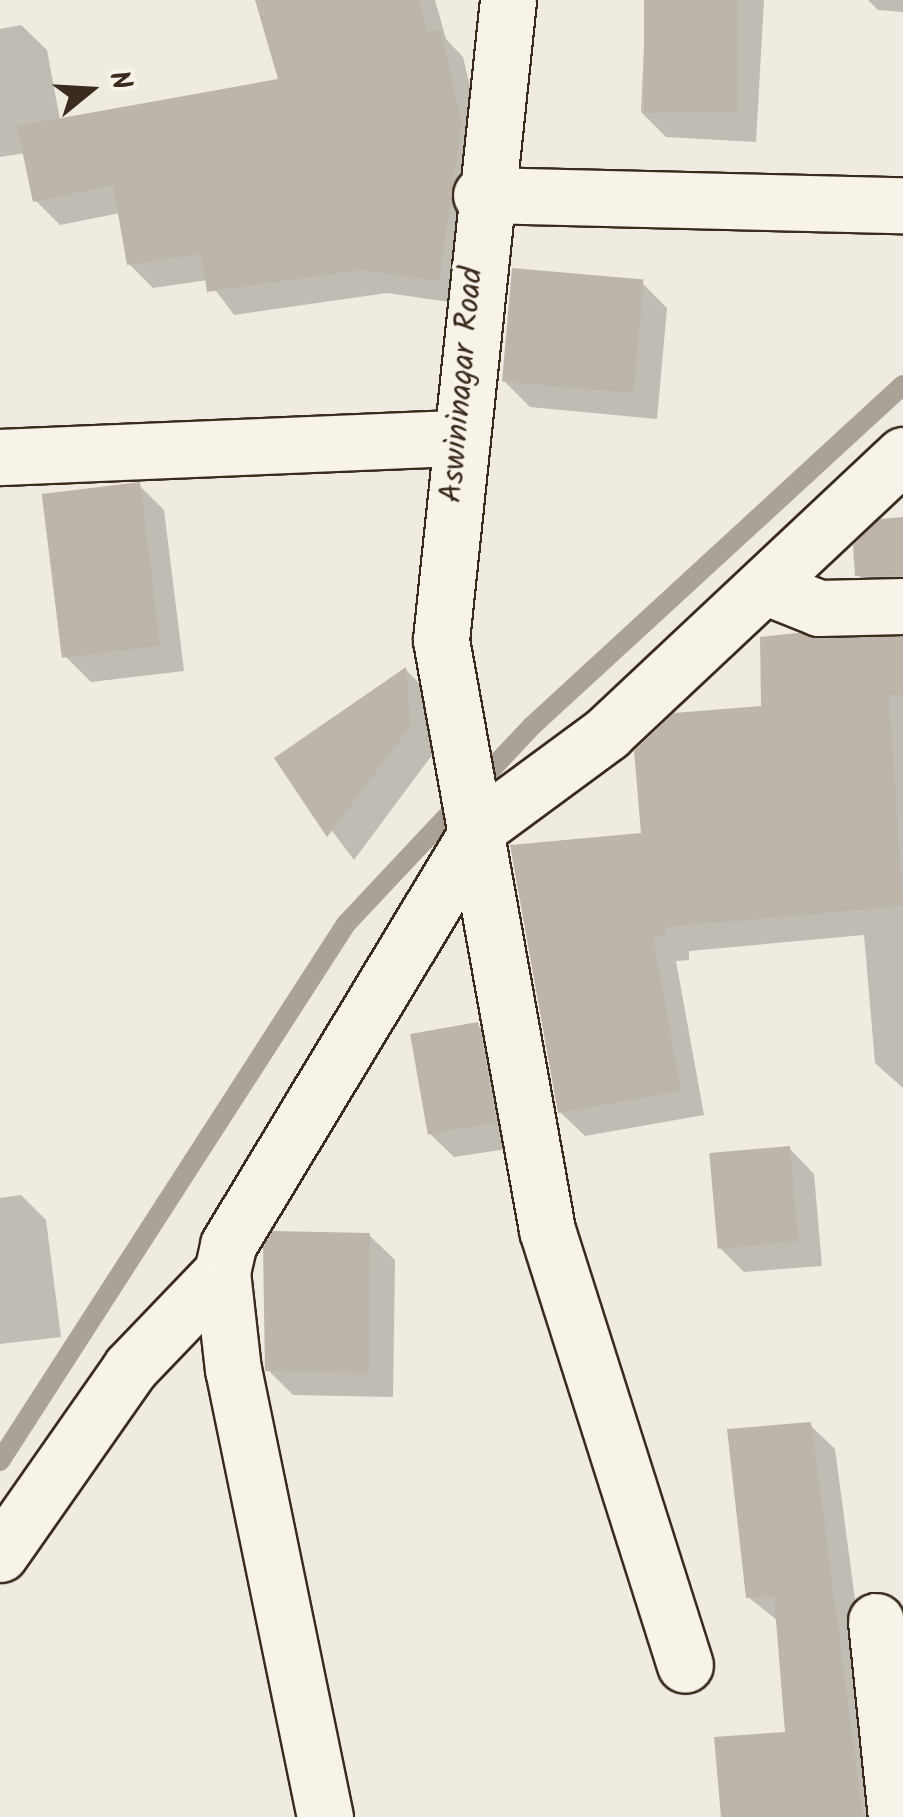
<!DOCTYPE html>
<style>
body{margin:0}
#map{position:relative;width:903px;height:1817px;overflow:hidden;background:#efebe0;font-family:Kalam,sans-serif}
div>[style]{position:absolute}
.shadow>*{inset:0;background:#0003}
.stream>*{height:20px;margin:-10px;padding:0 10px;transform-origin:10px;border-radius:10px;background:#aaa296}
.building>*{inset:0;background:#bdb5aa;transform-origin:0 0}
.roads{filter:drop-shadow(2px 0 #3b2a1e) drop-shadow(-2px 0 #3b2a1e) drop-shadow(0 2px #3b2a1e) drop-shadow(0 -2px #3b2a1e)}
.minor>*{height:55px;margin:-27.5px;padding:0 27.5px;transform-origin:27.5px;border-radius:27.5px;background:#f7f3e8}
span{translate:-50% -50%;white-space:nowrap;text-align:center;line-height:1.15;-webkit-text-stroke:8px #f7f3e8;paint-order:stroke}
.street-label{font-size:32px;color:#3b2a1e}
.north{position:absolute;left:40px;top:40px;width:100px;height:100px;-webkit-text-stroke:8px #f7f3e8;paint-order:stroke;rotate:72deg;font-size:28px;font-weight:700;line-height:40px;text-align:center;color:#3b2a1e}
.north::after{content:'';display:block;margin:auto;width:35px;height:45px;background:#3b2a1e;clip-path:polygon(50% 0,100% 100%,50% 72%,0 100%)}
</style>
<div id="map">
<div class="shadow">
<div style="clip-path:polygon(258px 0,435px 0,446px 39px,463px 57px,485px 149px,463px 304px,387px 293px,234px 315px,208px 280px,153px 288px,129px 264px,120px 213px,60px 225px,36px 201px,26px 153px,0 157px,0 29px,21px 25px,47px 50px,60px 120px,281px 81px)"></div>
<div style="clip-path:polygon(646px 0,764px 0,756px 142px,666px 137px,641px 112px)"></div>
<div style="clip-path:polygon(868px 0,903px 0,903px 12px,878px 10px)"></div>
<div style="clip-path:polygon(641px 282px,667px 308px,657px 419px,530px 407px,505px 382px)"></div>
<div style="clip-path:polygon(139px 485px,164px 510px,184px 671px,91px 682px,66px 657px)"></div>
<div style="clip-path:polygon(903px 519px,903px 601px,883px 600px,858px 575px)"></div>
<div style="clip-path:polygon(903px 635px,903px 1088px,875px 1063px,864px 935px,689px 951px,689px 960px,676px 961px,704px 1115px,585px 1136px,560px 1112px,643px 835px,764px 708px,762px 640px)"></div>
<div style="clip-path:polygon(406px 670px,431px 695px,435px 751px,354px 860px,278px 759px)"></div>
<div style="clip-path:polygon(477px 1024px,502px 1049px,520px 1147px,454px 1157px,428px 1132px)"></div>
<div style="clip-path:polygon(789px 1148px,814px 1174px,822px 1266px,744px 1272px,719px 1247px)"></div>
<div style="clip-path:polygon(21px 1195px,46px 1220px,61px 1337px,0 1344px,0 1198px)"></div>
<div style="clip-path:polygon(369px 1235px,395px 1260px,393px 1397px,293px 1395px,268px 1370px)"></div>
<div style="clip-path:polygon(810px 1425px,835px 1449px,884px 1817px,724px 1817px,788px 1734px,778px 1621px,748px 1597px)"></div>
</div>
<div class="stream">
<div style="left:0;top:1461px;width:639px;rotate:-57.21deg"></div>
<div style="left:346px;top:924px;width:272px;rotate:-46.8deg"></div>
<div style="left:532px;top:726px;width:504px;rotate:-42.59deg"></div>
</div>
<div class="building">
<div style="clip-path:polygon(255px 0,419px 0,428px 32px,440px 29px,462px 123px,439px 281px,361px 270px,207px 292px,201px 254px,127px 265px,113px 185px,33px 202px,17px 126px,278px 79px)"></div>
<div style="left:644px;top:0;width:94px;height:113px"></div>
<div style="left:512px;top:268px;width:132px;height:114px;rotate:5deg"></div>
<div style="left:140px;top:482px;width:165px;height:99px;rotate:83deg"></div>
<div style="clip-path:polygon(903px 517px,903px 575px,855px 576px,853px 545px,880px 519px)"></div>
<div style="clip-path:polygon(797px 633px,903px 637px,903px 695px,889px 695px,903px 906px,665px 927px,666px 936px,653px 937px,681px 1091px,558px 1113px,510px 845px,641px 833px,634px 751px,674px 713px,761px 706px,760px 637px)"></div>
<div style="clip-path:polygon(406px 667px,411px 725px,327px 837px,274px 758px)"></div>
<div style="left:478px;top:1022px;width:102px;height:69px;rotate:80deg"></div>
<div style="left:790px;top:1146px;width:96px;height:81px;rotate:85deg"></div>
<div style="clip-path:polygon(273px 1231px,370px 1233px,369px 1373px,265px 1371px,263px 1247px)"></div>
<div style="clip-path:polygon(811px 1422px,863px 1817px,721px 1817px,714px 1737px,785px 1732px,774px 1596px,746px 1598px,727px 1429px)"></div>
</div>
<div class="roads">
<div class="minor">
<div style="left:508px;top:0;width:643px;rotate:95.98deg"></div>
<div style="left:441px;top:640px;width:599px;rotate:79.81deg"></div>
<div style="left:547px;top:1230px;width:456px;rotate:72.4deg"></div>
<div style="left:481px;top:195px;width:422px;rotate:1.4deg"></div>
<div style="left:0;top:457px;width:457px;rotate:-2.4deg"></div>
<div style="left:769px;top:588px;width:54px;rotate:21.8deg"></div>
<div style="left:819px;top:608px;width:84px;rotate:-1.4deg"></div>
<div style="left:0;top:1554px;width:227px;rotate:-55deg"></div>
<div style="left:130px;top:1368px;width:133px;rotate:-46.2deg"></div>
<div style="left:876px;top:1621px;width:197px;rotate:84.2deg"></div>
<div style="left:325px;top:1817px;width:456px;rotate:-101.6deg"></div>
<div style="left:233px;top:1370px;width:99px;rotate:-96.4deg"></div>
<div style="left:222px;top:1272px;width:28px;rotate:-77deg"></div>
<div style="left:228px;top:1245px;width:489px;rotate:-58.9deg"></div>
<div style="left:481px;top:826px;width:157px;rotate:-36.4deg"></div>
<div style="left:607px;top:733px;width:406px;rotate:-43.2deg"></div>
</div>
</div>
<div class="street-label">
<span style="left:463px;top:385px;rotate:-85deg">Aswininagar Road</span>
</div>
<div class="north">N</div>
</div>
